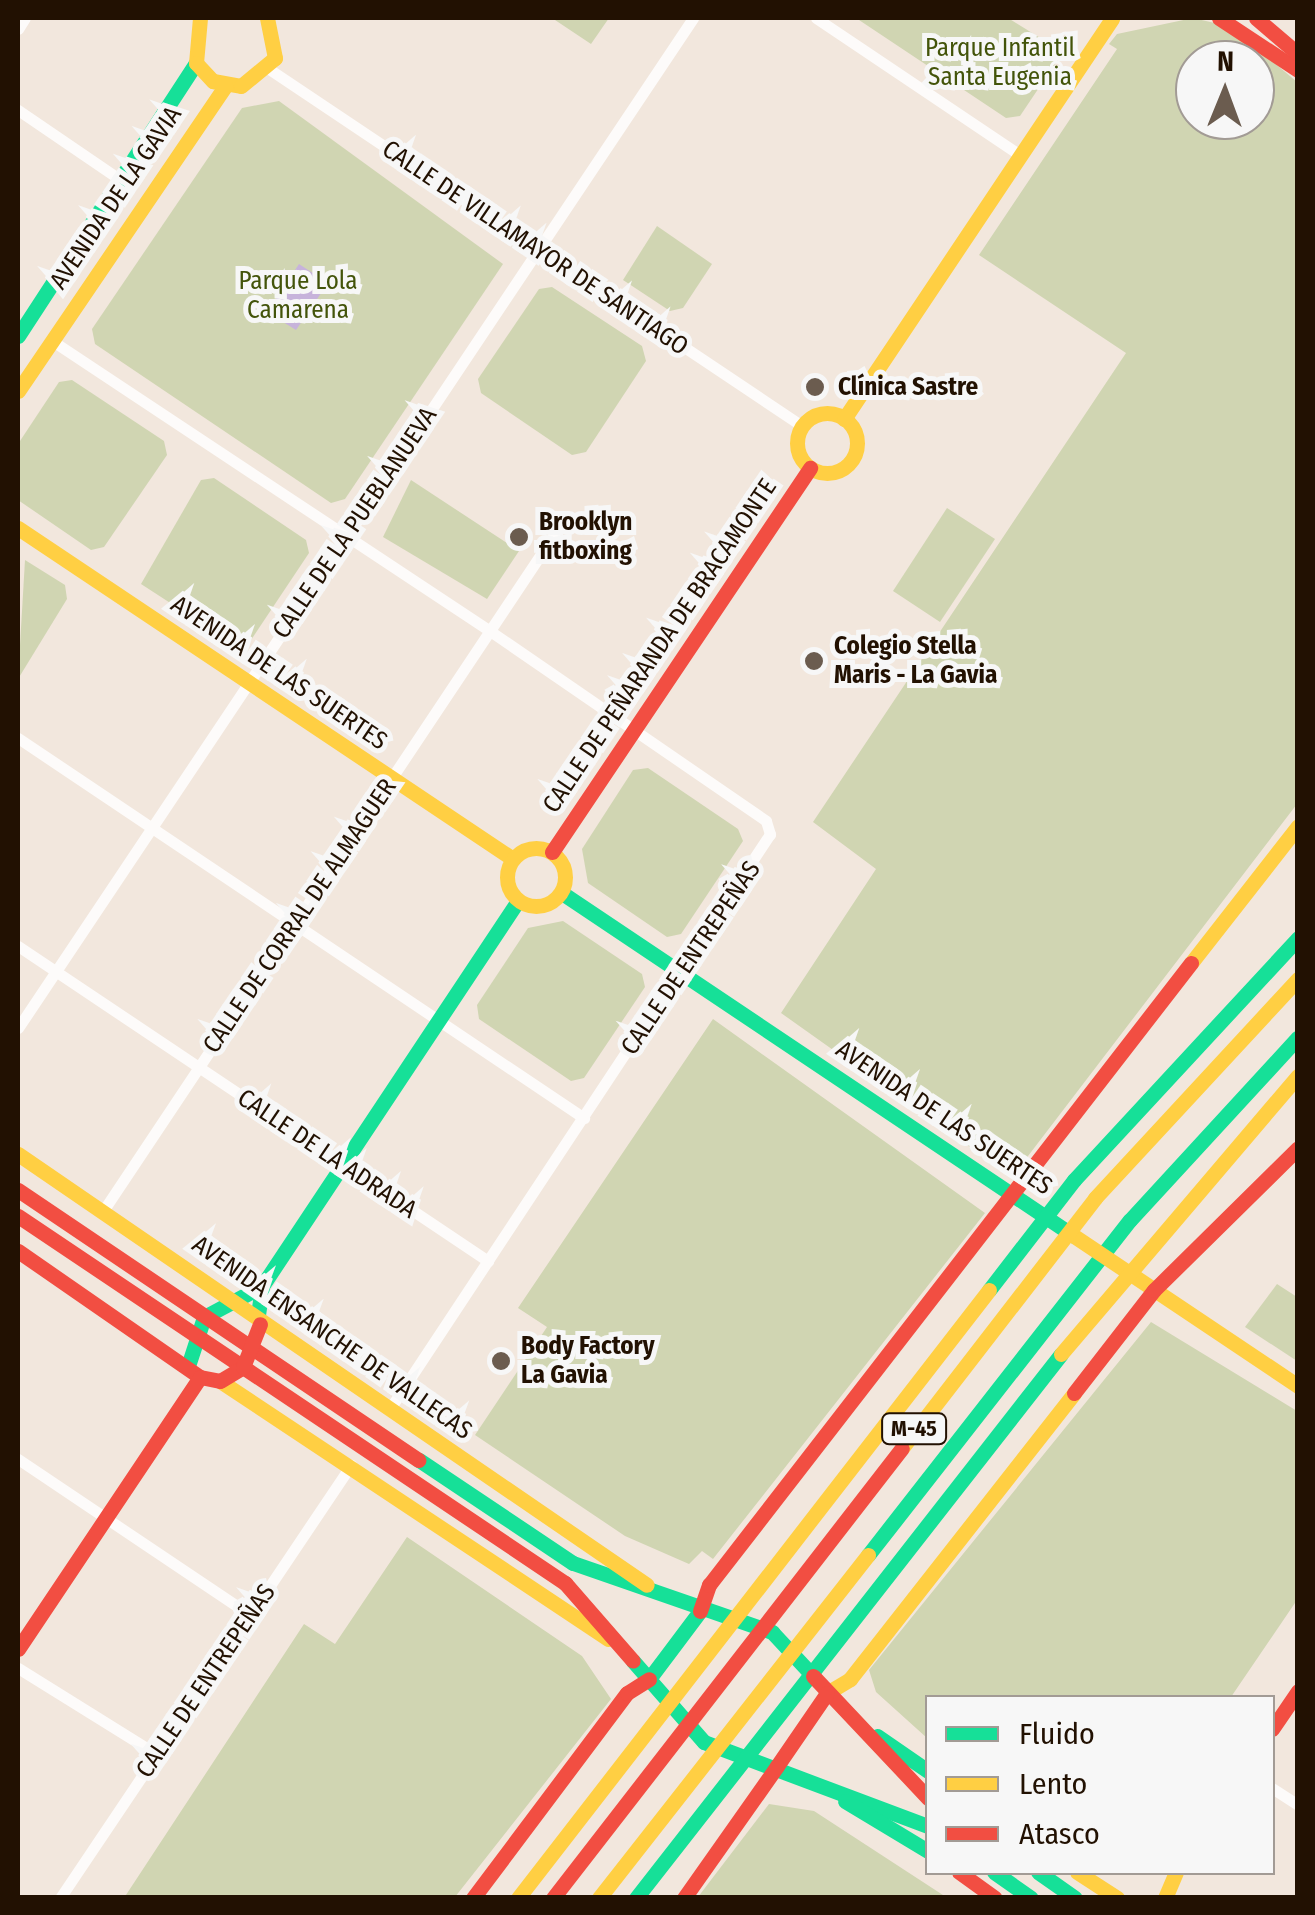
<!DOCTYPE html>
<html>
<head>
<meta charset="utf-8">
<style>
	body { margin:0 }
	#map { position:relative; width:1315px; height:1915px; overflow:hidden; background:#f2e7dd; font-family:"Fira Sans Condensed",sans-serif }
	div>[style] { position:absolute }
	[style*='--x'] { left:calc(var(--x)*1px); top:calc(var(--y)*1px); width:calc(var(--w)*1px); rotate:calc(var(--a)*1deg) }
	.green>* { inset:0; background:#d0d5b2 }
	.water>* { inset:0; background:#c7b3db }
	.street>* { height:11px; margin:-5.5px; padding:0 5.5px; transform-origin:5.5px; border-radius:5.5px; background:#fdfbfa }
	.fast>* { height:15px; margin:-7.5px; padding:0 7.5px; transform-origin:7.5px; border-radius:7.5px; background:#16e098 }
	.slow>* { height:15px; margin:-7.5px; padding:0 7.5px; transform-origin:7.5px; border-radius:7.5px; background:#ffcf43 }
	.slow>.ring { margin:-7.5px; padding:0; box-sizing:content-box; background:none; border:15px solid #ffcf43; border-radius:50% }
	.jam>* { height:15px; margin:-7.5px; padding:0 7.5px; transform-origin:7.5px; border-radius:7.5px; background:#f24e42 }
	.dots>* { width:28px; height:28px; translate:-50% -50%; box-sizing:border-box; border:5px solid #f7f7f7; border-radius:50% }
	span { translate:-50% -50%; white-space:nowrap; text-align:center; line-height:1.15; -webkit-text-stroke:10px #f7f7f7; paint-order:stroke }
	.shield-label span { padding:2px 8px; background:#f7f7f7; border:2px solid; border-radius:8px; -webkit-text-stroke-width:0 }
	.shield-label { font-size:22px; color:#221102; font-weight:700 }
	.park-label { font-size:25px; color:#43540a }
	.street-label { font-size:25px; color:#221102 }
	.poi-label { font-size:25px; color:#221102; font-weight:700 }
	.left { translate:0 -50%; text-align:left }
	.frame { position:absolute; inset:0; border:20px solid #221102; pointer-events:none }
	.legend { position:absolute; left:925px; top:1695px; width:350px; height:180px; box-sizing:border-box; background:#f7f7f7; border:2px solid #a29b95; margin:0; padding:12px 18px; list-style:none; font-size:30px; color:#221102 }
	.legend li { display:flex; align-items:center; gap:20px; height:50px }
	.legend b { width:50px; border:2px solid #a29b95 }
	.north { position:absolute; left:1175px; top:40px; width:100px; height:100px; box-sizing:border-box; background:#f7f7f7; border:2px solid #a29b95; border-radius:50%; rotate:1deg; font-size:28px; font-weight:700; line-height:40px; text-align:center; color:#221102 }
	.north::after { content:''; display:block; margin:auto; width:35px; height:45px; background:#6b5c4f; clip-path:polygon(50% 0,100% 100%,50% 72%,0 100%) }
</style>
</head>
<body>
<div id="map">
	<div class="green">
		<i style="clip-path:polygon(552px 18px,609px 18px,591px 44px)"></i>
		<i style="clip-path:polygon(856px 18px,1008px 18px,1063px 52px,1020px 116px,1006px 118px)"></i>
		<i style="clip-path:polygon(evenodd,1193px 18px,1232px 27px,1297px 82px,1297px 804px,1012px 1177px,781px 1013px,876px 869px,813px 822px,1126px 353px,979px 255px,1117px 49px,1109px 44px,1117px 34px,1193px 18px,1195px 60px,1255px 60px,1255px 120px,1195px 120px,1195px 60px)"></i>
		<i style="clip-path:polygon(279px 101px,503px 264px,345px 499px,331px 503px,95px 344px,92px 329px,242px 108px)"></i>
		<i style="clip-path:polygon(657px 226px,712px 264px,683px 308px,670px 311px,623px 280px)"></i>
		<i style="clip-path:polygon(552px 287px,642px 346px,646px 361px,586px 452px,572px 455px,481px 393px,478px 379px,539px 289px)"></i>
		<i style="clip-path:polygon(72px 380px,164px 441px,167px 455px,104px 547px,91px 550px,18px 500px,18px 444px,59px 382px)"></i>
		<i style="clip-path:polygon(214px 478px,306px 540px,309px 553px,249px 643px,235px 645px,141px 584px,201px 480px)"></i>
		<i style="clip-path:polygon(411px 480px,519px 551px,487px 599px,383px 537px)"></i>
		<i style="clip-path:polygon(947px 508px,995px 539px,940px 622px,893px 591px)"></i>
		<i style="clip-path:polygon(25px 560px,65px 585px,67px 599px,18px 679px)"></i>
		<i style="clip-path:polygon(648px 768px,738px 829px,743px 841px,681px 934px,667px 937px,588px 883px,582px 849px,633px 770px)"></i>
		<i style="clip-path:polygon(563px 921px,642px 974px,645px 987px,584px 1078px,571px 1081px,479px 1019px,477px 1005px,528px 928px)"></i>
		<i style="clip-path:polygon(713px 1019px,985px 1213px,713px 1559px,702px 1551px,689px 1564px,625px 1536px,475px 1435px,547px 1327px,518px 1308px)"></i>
		<i style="clip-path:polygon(1277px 1284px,1297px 1297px,1297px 1361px,1245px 1327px)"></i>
		<i style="clip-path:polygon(1151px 1322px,1297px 1411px,1297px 1600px,1231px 1697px,928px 1698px,927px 1738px,876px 1692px,869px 1670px)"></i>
		<i style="clip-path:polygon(407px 1537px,582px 1656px,611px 1699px,455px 1897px,124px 1898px,304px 1624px,335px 1644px)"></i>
		<i style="clip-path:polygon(769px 1804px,814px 1811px,946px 1897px,698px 1897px)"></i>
	</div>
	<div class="water">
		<i style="clip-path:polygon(299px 264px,328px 283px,296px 330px,267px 312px)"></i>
	</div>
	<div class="street">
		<i style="--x:816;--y:18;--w:246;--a:33.9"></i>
		<i style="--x:18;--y:29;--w:13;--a:-58"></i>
		<i style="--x:269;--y:69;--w:642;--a:33.81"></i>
		<i style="--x:18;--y:110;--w:126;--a:34.3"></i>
		<i style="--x:51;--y:340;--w:527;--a:33.54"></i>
		<i style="--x:490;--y:631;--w:335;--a:34.5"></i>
		<i style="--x:766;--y:821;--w:14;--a:73"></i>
		<i style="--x:770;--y:834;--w:691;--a:123.48"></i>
		<i style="--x:18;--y:738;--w:682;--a:33.88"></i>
		<i style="--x:18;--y:946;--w:566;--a:33.83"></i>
		<i style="--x:18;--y:1028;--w:1215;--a:-56.24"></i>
		<i style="--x:103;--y:1211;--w:829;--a:-56.31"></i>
		<i style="--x:18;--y:1459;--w:280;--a:33.9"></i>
		<i style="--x:18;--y:1668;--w:163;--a:31.9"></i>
		<i style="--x:1272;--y:1788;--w:31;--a:33"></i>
		<i style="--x:60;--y:1898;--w:522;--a:-56.1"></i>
	</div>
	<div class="fast">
		<i style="--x:18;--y:336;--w:326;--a:-56.9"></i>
		<i style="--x:562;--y:893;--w:616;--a:33.82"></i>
		<i style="--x:989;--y:1290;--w:139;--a:-52.3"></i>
		<i style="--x:1074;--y:1180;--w:330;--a:-47.2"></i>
		<i style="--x:258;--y:1315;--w:29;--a:-82"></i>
		<i style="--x:262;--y:1286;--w:462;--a:-56.4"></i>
		<i style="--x:189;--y:1363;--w:48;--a:-71.9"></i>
		<i style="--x:204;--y:1317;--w:66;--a:-28.1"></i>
		<i style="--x:419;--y:1460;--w:185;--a:33.8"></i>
		<i style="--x:573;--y:1563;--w:211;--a:19.1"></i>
		<i style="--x:772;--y:1632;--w:60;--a:47"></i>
		<i style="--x:868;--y:1555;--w:425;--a:-52"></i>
		<i style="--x:1130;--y:1220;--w:248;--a:-47.4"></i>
		<i style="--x:633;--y:1661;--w:108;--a:48.8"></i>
		<i style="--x:704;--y:1742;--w:239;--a:20.6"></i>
		<i style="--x:649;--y:1679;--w:85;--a:-53.1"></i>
		<i style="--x:877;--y:1736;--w:62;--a:34.5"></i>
		<i style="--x:845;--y:1801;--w:97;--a:31.1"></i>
		<i style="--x:994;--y:1872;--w:45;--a:35.1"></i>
		<i style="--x:1038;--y:1872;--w:45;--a:35.1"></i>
		<i style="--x:636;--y:1898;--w:690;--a:-52"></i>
	</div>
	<div class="slow">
		<i style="--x:200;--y:18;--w:45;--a:95.1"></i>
		<i style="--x:196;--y:63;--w:25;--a:47"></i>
		<i style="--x:213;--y:81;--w:28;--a:10"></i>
		<i style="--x:241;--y:86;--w:44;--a:-39.5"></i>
		<i style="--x:275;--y:58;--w:41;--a:-101.3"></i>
		<i style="--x:18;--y:391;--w:369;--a:-55.8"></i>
		<i class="ring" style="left:797px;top:413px;width:45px;height:45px"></i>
		<i style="--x:844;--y:419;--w:482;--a:-56.2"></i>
		<i style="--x:18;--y:528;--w:595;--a:33.77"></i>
		<i class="ring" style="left:507px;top:848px;width:43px;height:43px"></i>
		<i style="--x:1191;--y:963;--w:174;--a:-52"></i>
		<i style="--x:18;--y:1154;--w:762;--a:34.42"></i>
		<i style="--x:1074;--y:1236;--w:270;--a:33.8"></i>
		<i style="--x:1061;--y:1354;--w:365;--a:-49.6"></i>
		<i style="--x:220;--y:1381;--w:466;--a:33.6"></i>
		<i style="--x:902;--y:1448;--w:316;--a:-52.3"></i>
		<i style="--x:1095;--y:1198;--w:299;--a:-47.2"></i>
		<i style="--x:827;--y:1693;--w:27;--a:-31"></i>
		<i style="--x:850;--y:1679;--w:363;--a:-51.9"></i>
		<i style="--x:1077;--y:1872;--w:48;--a:33"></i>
		<i style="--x:518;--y:1898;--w:769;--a:-52.24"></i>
		<i style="--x:599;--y:1898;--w:436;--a:-51.9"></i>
		<i style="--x:1165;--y:1898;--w:28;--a:-67"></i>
	</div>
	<div class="jam">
		<i style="--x:1219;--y:18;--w:95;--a:33.4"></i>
		<i style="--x:1256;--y:18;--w:55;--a:40.6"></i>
		<i style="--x:552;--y:852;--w:463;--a:-56.1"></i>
		<i style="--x:18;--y:1190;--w:483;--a:34"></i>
		<i style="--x:18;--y:1216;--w:659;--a:33.86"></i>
		<i style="--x:565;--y:1583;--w:103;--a:48.9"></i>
		<i style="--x:18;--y:1251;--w:221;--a:34.7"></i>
		<i style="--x:200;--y:1377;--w:20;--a:11"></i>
		<i style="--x:220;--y:1381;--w:27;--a:-31"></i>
		<i style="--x:243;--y:1367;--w:46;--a:-68.4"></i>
		<i style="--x:1074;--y:1393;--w:130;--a:-52.2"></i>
		<i style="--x:1154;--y:1290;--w:202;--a:-44.6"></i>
		<i style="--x:700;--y:1611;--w:28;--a:-71"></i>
		<i style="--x:709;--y:1585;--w:787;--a:-52.23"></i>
		<i style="--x:18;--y:1649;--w:327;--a:-56.2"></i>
		<i style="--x:813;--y:1676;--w:168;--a:46.7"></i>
		<i style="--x:1272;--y:1729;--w:46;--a:-55.6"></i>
		<i style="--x:777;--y:1766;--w:88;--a:-55.6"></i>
		<i style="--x:959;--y:1872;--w:44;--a:35.8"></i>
		<i style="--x:473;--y:1898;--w:256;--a:-53.1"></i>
		<i style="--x:627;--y:1693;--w:26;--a:-32"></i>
		<i style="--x:553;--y:1898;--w:569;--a:-52.2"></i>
		<i style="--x:684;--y:1898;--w:161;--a:-54.8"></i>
	</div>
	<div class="dots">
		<i style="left:815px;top:387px;background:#6b5c4f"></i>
		<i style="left:519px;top:537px;background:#6b5c4f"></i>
		<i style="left:814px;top:661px;background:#6b5c4f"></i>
		<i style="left:501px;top:1361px;background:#6b5c4f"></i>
	</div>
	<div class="shield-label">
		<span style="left:914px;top:1429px">M-45</span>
	</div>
	<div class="park-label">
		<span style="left:1000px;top:63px">Parque Infantil<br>Santa Eugenia</span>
		<span style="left:298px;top:296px">Parque Lola<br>Camarena</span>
	</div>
	<div class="street-label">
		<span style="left:116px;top:198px;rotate:-56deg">AVENIDA DE LA GAVIA</span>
		<span style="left:535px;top:248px;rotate:34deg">CALLE DE VILLAMAYOR DE SANTIAGO</span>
		<span style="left:355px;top:523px;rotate:-56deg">CALLE DE LA PUEBLANUEVA</span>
		<span style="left:660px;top:646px;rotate:-56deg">CALLE DE PEÑARANDA DE BRACAMONTE</span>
		<span style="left:279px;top:673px;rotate:34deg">AVENIDA DE LAS SUERTES</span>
		<span style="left:300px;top:916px;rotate:-56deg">CALLE DE CORRAL DE ALMAGUER</span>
		<span style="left:691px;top:958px;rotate:-56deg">CALLE DE ENTREPEÑAS</span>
		<span style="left:944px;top:1118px;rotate:34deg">AVENIDA DE LAS SUERTES</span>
		<span style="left:327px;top:1154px;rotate:34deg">CALLE DE LA ADRADA</span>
		<span style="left:332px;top:1338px;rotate:35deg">AVENIDA ENSANCHE DE VALLECAS</span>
		<span style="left:206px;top:1681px;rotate:-56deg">CALLE DE ENTREPEÑAS</span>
	</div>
	<div class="poi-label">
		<span class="left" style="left:838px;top:387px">Clínica Sastre</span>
		<span class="left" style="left:539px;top:537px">Brooklyn<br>fitboxing</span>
		<span class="left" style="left:834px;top:661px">Colegio Stella<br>Maris - La Gavia</span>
		<span class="left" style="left:521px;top:1361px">Body Factory<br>La Gavia</span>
	</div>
	<div class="frame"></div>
	<ul class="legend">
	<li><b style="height:12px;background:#16e098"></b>Fluido</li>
	<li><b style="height:12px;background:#ffcf43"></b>Lento</li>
	<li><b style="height:12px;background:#f24e42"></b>Atasco</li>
	</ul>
	<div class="north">N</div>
</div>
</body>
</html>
